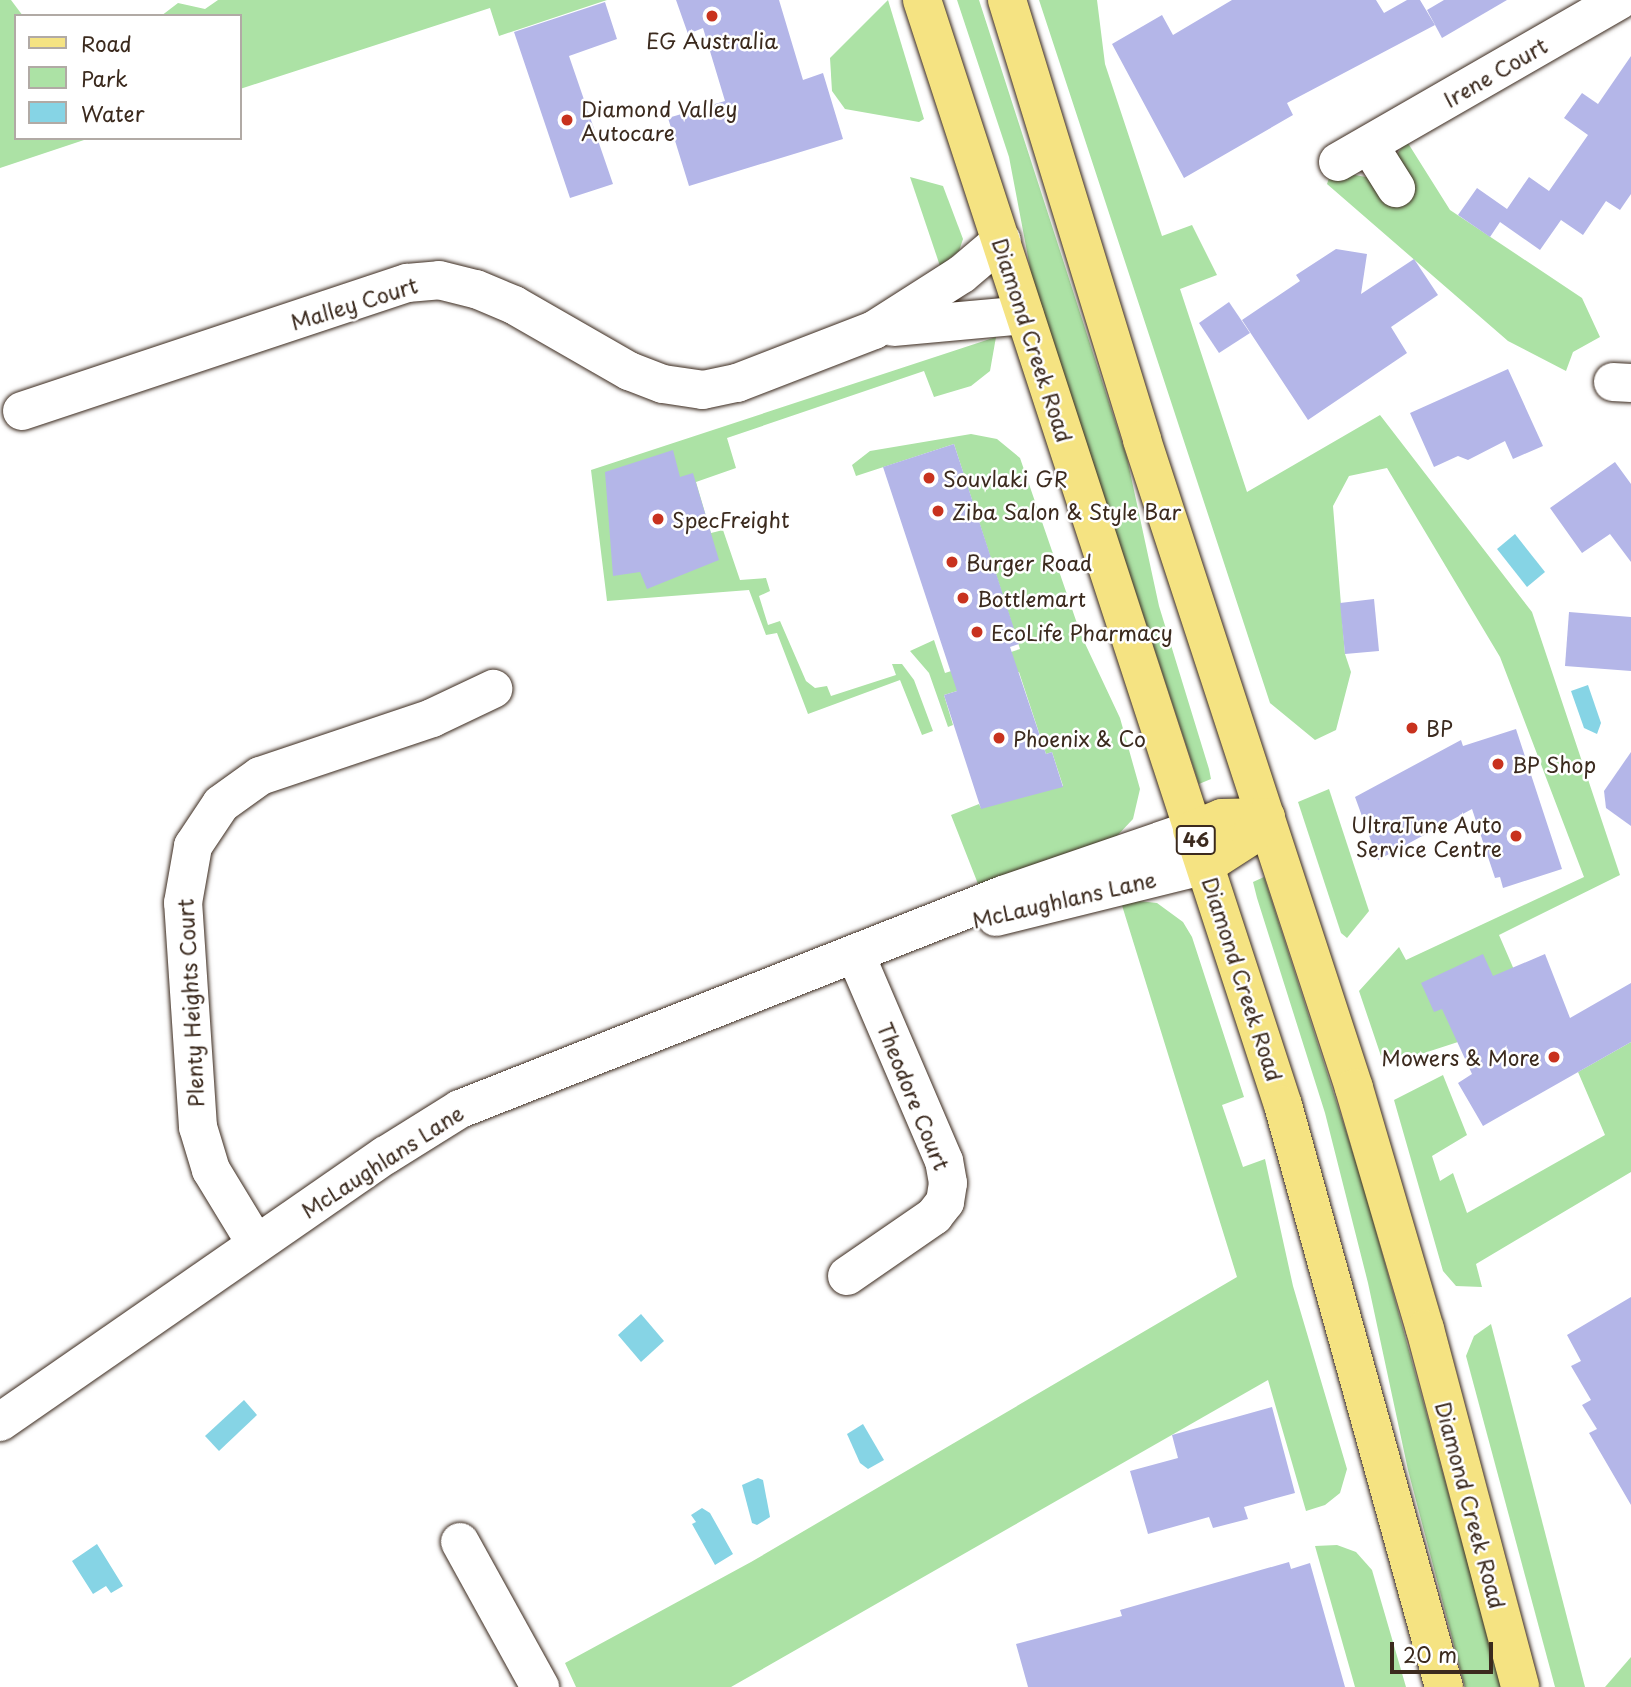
<!DOCTYPE html>
<html>
<head>
<meta charset="utf-8">
<style>
	body { margin:0 }
	#map { position:relative; width:1631px; height:1687px; overflow:hidden; background:#fff; font-family:"Playpen Sans",sans-serif }
	div>[style] { position:absolute }
	[style*='--x'] { left:calc(var(--x)*1px); top:calc(var(--y)*1px); width:calc(var(--w)*1px); rotate:calc(var(--a)*1deg) }
	.green>* { inset:0; background:#ace2a5 }
	.water>* { inset:0; background:#86d4e5 }
	.building>* { inset:0; background:#b4b6e8 }
	.roads { filter:drop-shadow(0 0 2px #3b2a1e) drop-shadow(0 0 2px #3b2a1e) }
	.minor>* { height:38px; margin:-19px; padding:0 19px; transform-origin:19px; border-radius:19px; background:#fff }
	.major>* { height:38px; margin:-19px; padding:0 19px; transform-origin:19px; border-radius:19px; background:#f5e382 }
	.dots>* { width:19px; height:19px; translate:-50% -50%; box-sizing:border-box; border:4px solid #fff; border-radius:50% }
	span { translate:-50% -50%; white-space:nowrap; text-align:center; line-height:1.15; -webkit-text-stroke:5px #fff; paint-order:stroke }
	.shield-label span { padding:2px 5px; background:#fff; border:2px solid; border-radius:5px; -webkit-text-stroke-width:0 }
	.shield-label { font-size:19px; color:#3b2a1e; font-weight:700 }
	.poi-label { font-size:21px; color:#3b2a1e }
	.left { translate:0 -50%; text-align:left }
	.right { translate:-100% -50%; text-align:right }
	.street-label { font-size:21px; color:#3b2a1e }
	.legend { position:absolute; left:14px; top:14px; width:228px; height:126px; box-sizing:border-box; background:#fff; border:2px solid #b1aaa5; margin:0; padding:9px 12px; list-style:none; font-size:21px; color:#3b2a1e }
	.legend li { display:flex; align-items:center; gap:14px; height:35px }
	.legend b { width:35px; border:2px solid #b1aaa5 }
	.scale { position:absolute; left:1390px; top:1642px; width:103px; height:32px; box-sizing:border-box; border:4px solid #3b2a1e; border-top:0; padding-left:9px; font-size:21px; line-height:24px; white-space:nowrap; color:#3b2a1e; -webkit-text-stroke:5px #fff; paint-order:stroke }
</style>
</head>
<body>
<div id="map">
	<div class="green">
		<i style="clip-path:polygon(0 0,11px 0,23px 16px,16px 16px,16px 138px,90px 138px,0 168px)"></i>
		<i style="clip-path:polygon(218px 0,607px 0,499px 36px,490px 8px,240px 89px,240px 16px,161px 16px,178px 3px,205px 9px)"></i>
		<i style="clip-path:polygon(888px 0,924px 119px,919px 122px,845px 109px,832px 91px,830px 58px)"></i>
		<i style="clip-path:polygon(957px 0,979px 0,1127px 458px,1159px 606px,1209px 769px,1211px 779px,1199px 784px,1032px 278px,1009px 157px)"></i>
		<i style="clip-path:polygon(1039px 0,1097px 0,1105px 64px,1162px 236px,1192px 225px,1217px 275px,1180px 289px,1247px 492px,1380px 415px,1532px 612px,1620px 875px,1499px 935px,1528px 1002px,1458px 1042px,1418px 1055px,1381px 1056px,1359px 991px,1399px 947px,1406px 960px,1584px 877px,1500px 657px,1387px 468px,1349px 476px,1333px 506px,1345px 654px,1351px 672px,1336px 730px,1315px 740px,1270px 703px)"></i>
		<i style="clip-path:polygon(1406px 140px,1450px 210px,1582px 298px,1600px 337px,1573px 352px,1566px 371px,1508px 341px,1327px 184px,1329px 178px,1350px 174px,1371px 178px,1395px 158px)"></i>
		<i style="clip-path:polygon(910px 177px,943px 186px,963px 239px,959px 251px,940px 266px)"></i>
		<i style="clip-path:polygon(996px 337px,990px 371px,971px 386px,934px 397px,924px 371px,727px 438px,736px 468px,696px 482px,711px 533px,723px 530px,740px 580px,766px 578px,770px 591px,759px 596px,768px 625px,780px 621px,806px 681px,815px 688px,827px 686px,831px 696px,896px 675px,892px 664px,902px 664px,914px 680px,933px 731px,922px 735px,900px 680px,808px 714px,777px 633px,766px 635px,749px 590px,607px 601px,591px 470px)"></i>
		<i style="clip-path:polygon(971px 434px,997px 439px,1020px 458px,1081px 635px,1120px 718px,1140px 789px,1133px 819px,1115px 838px,980px 889px,951px 815px,979px 804px,981px 808px,1063px 786px,1052px 752px,1046px 754px,1019px 672px,944px 695px,953px 725px,948px 727px,929px 673px,910px 651px,934px 640px,945px 673px,1020px 649px,954px 444px,856px 476px,852px 465px,870px 451px)"></i>
		<i style="clip-path:polygon(1329px 789px,1369px 911px,1347px 938px,1341px 933px,1298px 802px)"></i>
		<i style="clip-path:polygon(1264px 877px,1363px 1184px,1502px 1687px,1465px 1687px,1408px 1470px,1368px 1283px,1325px 1113px,1257px 898px,1253px 882px)"></i>
		<i style="clip-path:polygon(1120px 899px,1157px 903px,1183px 922px,1192px 937px,1244px 1097px,1222px 1105px,1243px 1167px,1265px 1159px,1293px 1286px,1347px 1469px,1340px 1493px,1325px 1505px,1306px 1511px,1268px 1380px,731px 1687px,576px 1687px,565px 1663px,751px 1562px,1237px 1277px)"></i>
		<i style="clip-path:polygon(1631px 1042px,1631px 1172px,1476px 1264px,1482px 1287px,1456px 1286px,1443px 1271px,1394px 1100px,1443px 1075px,1467px 1135px,1432px 1156px,1440px 1181px,1453px 1173px,1467px 1213px,1605px 1135px,1578px 1072px)"></i>
		<i style="clip-path:polygon(1491px 1324px,1585px 1687px,1555px 1687px,1466px 1356px,1474px 1336px)"></i>
		<i style="clip-path:polygon(1337px 1545px,1356px 1552px,1372px 1570px,1406px 1687px,1355px 1687px,1315px 1546px)"></i>
		<i style="clip-path:polygon(1631px 1657px,1631px 1687px,1605px 1687px)"></i>
	</div>
	<div class="water">
		<i style="clip-path:polygon(1515px 534px,1545px 572px,1527px 587px,1497px 549px)"></i>
		<i style="clip-path:polygon(1588px 685px,1601px 723px,1597px 734px,1584px 728px,1571px 691px)"></i>
		<i style="clip-path:polygon(641px 1314px,664px 1341px,641px 1362px,618px 1335px)"></i>
		<i style="clip-path:polygon(244px 1400px,257px 1415px,219px 1451px,205px 1436px)"></i>
		<i style="clip-path:polygon(863px 1424px,884px 1460px,868px 1469px,860px 1463px,847px 1434px)"></i>
		<i style="clip-path:polygon(758px 1478px,763px 1480px,770px 1517px,757px 1525px,752px 1523px,742px 1485px)"></i>
		<i style="clip-path:polygon(702px 1508px,710px 1513px,733px 1554px,715px 1565px,692px 1524px,696px 1522px,691px 1515px)"></i>
		<i style="clip-path:polygon(97px 1544px,123px 1586px,111px 1593px,106px 1586px,93px 1594px,72px 1561px)"></i>
	</div>
	<div class="building">
		<i style="clip-path:polygon(676px 0,779px 0,803px 80px,823px 73px,843px 139px,689px 186px,668px 118px,725px 101px,703px 28px,688px 34px)"></i>
		<i style="clip-path:polygon(1232px 0,1376px 0,1384px 13px,1407px 0,1420px 0,1435px 25px,1287px 103px,1293px 115px,1184px 178px,1112px 44px,1162px 15px,1173px 35px)"></i>
		<i style="clip-path:polygon(1444px 0,1507px 0,1442px 38px,1427px 10px)"></i>
		<i style="clip-path:polygon(605px 2px,617px 39px,569px 56px,613px 184px,570px 198px,514px 32px)"></i>
		<i style="clip-path:polygon(1631px 56px,1631px 194px,1620px 210px,1606px 201px,1583px 235px,1561px 220px,1540px 250px,1500px 222px,1490px 237px,1458px 215px,1477px 188px,1507px 209px,1529px 177px,1549px 191px,1588px 135px,1564px 118px,1582px 93px,1598px 104px)"></i>
		<i style="clip-path:polygon(1336px 249px,1367px 254px,1361px 294px,1414px 259px,1438px 295px,1391px 327px,1407px 353px,1308px 420px,1242px 320px,1300px 281px,1296px 275px)"></i>
		<i style="clip-path:polygon(1229px 302px,1250px 333px,1219px 353px,1199px 323px)"></i>
		<i style="clip-path:polygon(1508px 369px,1543px 446px,1513px 459px,1505px 441px,1468px 460px,1458px 456px,1434px 467px,1410px 413px)"></i>
		<i style="clip-path:polygon(954px 444px,1019px 644px,1010px 647px,1046px 754px,1052px 752px,1063px 787px,981px 809px,944px 695px,957px 691px,883px 467px)"></i>
		<i style="clip-path:polygon(673px 450px,680px 477px,693px 473px,719px 560px,647px 589px,640px 572px,613px 576px,605px 472px)"></i>
		<i style="clip-path:polygon(1615px 462px,1631px 484px,1631px 562px,1610px 534px,1582px 553px,1550px 508px)"></i>
		<i style="clip-path:polygon(1374px 599px,1379px 651px,1345px 654px,1340px 603px)"></i>
		<i style="clip-path:polygon(1569px 612px,1631px 617px,1631px 671px,1565px 666px)"></i>
		<i style="clip-path:polygon(1516px 729px,1562px 869px,1503px 888px,1500px 877px,1495px 878px,1472px 809px,1378px 860px,1355px 797px,1461px 740px,1463px 746px)"></i>
		<i style="clip-path:polygon(1631px 752px,1631px 826px,1606px 808px,1604px 791px)"></i>
		<i style="clip-path:polygon(1483px 954px,1493px 976px,1545px 954px,1570px 1018px,1631px 983px,1631px 1042px,1483px 1126px,1458px 1083px,1472px 1074px,1442px 1009px,1434px 1012px,1421px 983px)"></i>
		<i style="clip-path:polygon(1631px 1297px,1631px 1505px,1589px 1433px,1597px 1429px,1582px 1405px,1591px 1400px,1571px 1366px,1581px 1361px,1567px 1335px)"></i>
		<i style="clip-path:polygon(1272px 1407px,1295px 1493px,1244px 1507px,1248px 1519px,1213px 1528px,1209px 1517px,1148px 1534px,1130px 1471px,1178px 1458px,1172px 1435px)"></i>
		<i style="clip-path:polygon(1289px 1562px,1291px 1569px,1310px 1563px,1345px 1687px,1028px 1687px,1016px 1644px,1122px 1616px,1120px 1610px)"></i>
	</div>
	<div class="roads">
		<div class="minor">
			<i style="--x:1369;--y:145;--w:51;--a:57.9"></i>
			<i style="--x:1338;--y:162;--w:325;--a:-29.9"></i>
			<i style="--x:893;--y:327;--w:132;--a:-5.2"></i>
			<i style="--x:1613;--y:382;--w:18;--a:3"></i>
			<i style="--x:22;--y:411;--w:406;--a:-18.4"></i>
			<i style="--x:407;--y:283;--w:32;--a:-5"></i>
			<i style="--x:439;--y:280;--w:38;--a:14"></i>
			<i style="--x:476;--y:289;--w:41;--a:22.8"></i>
			<i style="--x:514;--y:305;--w:133;--a:29.9"></i>
			<i style="--x:629;--y:371;--w:36;--a:21"></i>
			<i style="--x:663;--y:384;--w:40;--a:8.5"></i>
			<i style="--x:703;--y:390;--w:35;--a:-12"></i>
			<i style="--x:737;--y:383;--w:147;--a:-21.1"></i>
			<i style="--x:874;--y:330;--w:104;--a:-32.5"></i>
			<i style="--x:962;--y:274;--w:52;--a:-40.4"></i>
			<i style="--x:996;--y:917;--w:216;--a:-13.9"></i>
			<i style="--x:256;--y:1244;--w:87;--a:-121.3"></i>
			<i style="--x:211;--y:1170;--w:45;--a:-106.8"></i>
			<i style="--x:198;--y:1127;--w:225;--a:-93.8"></i>
			<i style="--x:183;--y:903;--w:58;--a:-80"></i>
			<i style="--x:193;--y:846;--w:50;--a:-56.3"></i>
			<i style="--x:221;--y:804;--w:48;--a:-35.7"></i>
			<i style="--x:260;--y:776;--w:182;--a:-18.6"></i>
			<i style="--x:432;--y:718;--w:68;--a:-25.4"></i>
			<i style="--x:847;--y:1276;--w:106;--a:-34.6"></i>
			<i style="--x:934;--y:1216;--w:18;--a:-52"></i>
			<i style="--x:945;--y:1202;--w:19;--a:-81"></i>
			<i style="--x:948;--y:1183;--w:22;--a:-100"></i>
			<i style="--x:944;--y:1161;--w:223;--a:-113.2"></i>
			<i style="--x:0;--y:1422;--w:469;--a:-34.7"></i>
			<i style="--x:386;--y:1155;--w:87;--a:-31.9"></i>
			<i style="--x:460;--y:1109;--w:584;--a:-21.51"></i>
			<i style="--x:1003;--y:895;--w:200;--a:-19"></i>
			<i style="--x:460;--y:1542;--w:166;--a:61.1"></i>
		</div>
		<div class="major">
			<i style="--x:922;--y:0;--w:1162;--a:71.91"></i>
			<i style="--x:1283;--y:1105;--w:604;--a:74.54"></i>
			<i style="--x:1007;--y:0;--w:460;--a:72.9"></i>
			<i style="--x:1142;--y:440;--w:682;--a:71.88"></i>
			<i style="--x:1354;--y:1088;--w:251;--a:73.6"></i>
			<i style="--x:1425;--y:1329;--w:370;--a:75.1"></i>
			<i style="--x:1192;--y:830;--w:32;--a:-22"></i>
			<i style="--x:1222;--y:818;--w:44;--a:-1.3"></i>
			<i style="--x:1206;--y:865;--w:54;--a:-32.8"></i>
			<i style="--x:1251;--y:836;--w:24;--a:-52"></i>
		</div>
	</div>
	<div class="dots">
		<i style="left:712px;top:16px;background:#c8321e"></i>
		<i style="left:567px;top:120px;background:#c8321e"></i>
		<i style="left:929px;top:478px;background:#c8321e"></i>
		<i style="left:938px;top:511px;background:#c8321e"></i>
		<i style="left:658px;top:519px;background:#c8321e"></i>
		<i style="left:952px;top:562px;background:#c8321e"></i>
		<i style="left:963px;top:598px;background:#c8321e"></i>
		<i style="left:977px;top:632px;background:#c8321e"></i>
		<i style="left:1412px;top:728px;background:#c8321e"></i>
		<i style="left:999px;top:738px;background:#c8321e"></i>
		<i style="left:1498px;top:764px;background:#c8321e"></i>
		<i style="left:1516px;top:836px;background:#c8321e"></i>
		<i style="left:1554px;top:1057px;background:#c8321e"></i>
	</div>
	<div class="shield-label">
		<span style="left:1196px;top:840px">46</span>
	</div>
	<div class="poi-label">
		<span style="left:712px;top:40px">EG Australia</span>
		<span class="left" style="left:581px;top:120px">Diamond Valley<br>Autocare</span>
		<span class="left" style="left:943px;top:478px">Souvlaki GR</span>
		<span class="left" style="left:952px;top:511px">Ziba Salon &amp; Style Bar</span>
		<span class="left" style="left:672px;top:519px">SpecFreight</span>
		<span class="left" style="left:966px;top:562px">Burger Road</span>
		<span class="left" style="left:977px;top:598px">Bottlemart</span>
		<span class="left" style="left:991px;top:632px">EcoLife Pharmacy</span>
		<span class="left" style="left:1426px;top:728px">BP</span>
		<span class="left" style="left:1013px;top:738px">Phoenix &amp; Co</span>
		<span class="left" style="left:1512px;top:764px">BP Shop</span>
		<span class="right" style="left:1502px;top:836px">UltraTune Auto<br>Service Centre</span>
		<span class="right" style="left:1540px;top:1057px">Mowers &amp; More</span>
	</div>
	<div class="street-label">
		<span style="left:1495px;top:72px;rotate:-30deg">Irene Court</span>
		<span style="left:354px;top:303px;rotate:-17deg">Malley Court</span>
		<span style="left:1033px;top:340px;rotate:72deg">Diamond Creek Road</span>
		<span style="left:1064px;top:899px;rotate:-13deg">McLaughlans Lane</span>
		<span style="left:1243px;top:979px;rotate:72deg">Diamond Creek Road</span>
		<span style="left:190px;top:1003px;rotate:-93deg">Plenty Heights Court</span>
		<span style="left:914px;top:1096px;rotate:68deg">Theodore Court</span>
		<span style="left:382px;top:1161px;rotate:-33deg">McLaughlans Lane</span>
		<span style="left:1471px;top:1505px;rotate:75deg">Diamond Creek Road</span>
	</div>
	<ul class="legend">
	<li><b style="height:9px;background:#f5e382"></b>Road</li>
	<li><b style="height:19px;background:#ace2a5"></b>Park</li>
	<li><b style="height:19px;background:#86d4e5"></b>Water</li>
	</ul>
	<div class="scale">20 m</div>
</div>
</body>
</html>
